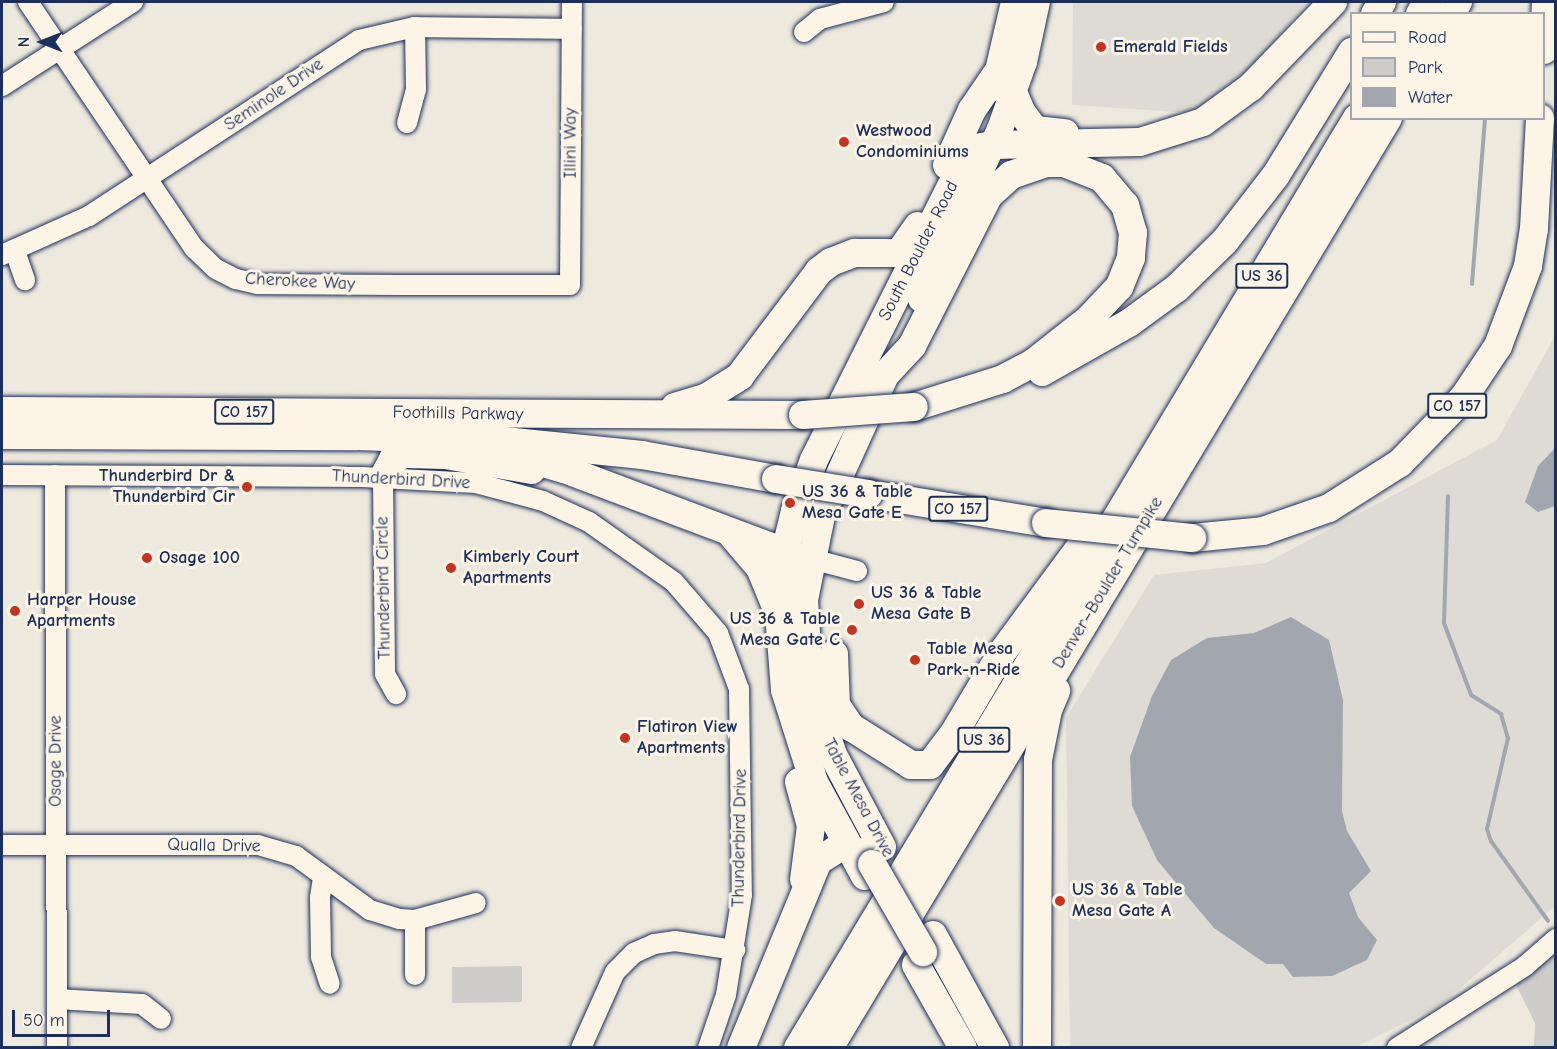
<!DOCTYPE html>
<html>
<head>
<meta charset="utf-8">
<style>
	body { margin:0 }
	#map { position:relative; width:1557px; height:1049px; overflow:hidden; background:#eee9dd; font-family:"Comic Neue",sans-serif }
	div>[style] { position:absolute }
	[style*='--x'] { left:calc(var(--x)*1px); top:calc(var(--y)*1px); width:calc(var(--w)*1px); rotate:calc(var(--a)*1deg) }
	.built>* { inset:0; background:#dedbd4 }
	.green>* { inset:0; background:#cfcdca }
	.water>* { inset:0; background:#a2a7af }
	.stream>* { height:4px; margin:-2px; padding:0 2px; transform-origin:2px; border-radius:2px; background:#a2a7af }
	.roads { filter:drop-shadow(0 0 2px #1b2f5e) drop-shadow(0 0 2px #1b2f5e) }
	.minor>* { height:20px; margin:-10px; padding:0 10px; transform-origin:10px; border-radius:10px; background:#fcf5e5 }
	.major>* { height:26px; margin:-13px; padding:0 13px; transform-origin:13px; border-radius:13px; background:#fcf5e5 }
	.highway>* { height:28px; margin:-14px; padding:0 14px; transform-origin:14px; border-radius:14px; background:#fcf5e5 }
	.bridges { filter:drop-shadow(0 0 2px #1b2f5e) drop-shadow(0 0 2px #1b2f5e) }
	.highway-bridge>* { height:28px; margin:-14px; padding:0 14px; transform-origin:14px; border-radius:14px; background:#fcf5e5 }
	.dots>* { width:16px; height:16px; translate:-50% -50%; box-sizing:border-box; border:3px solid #fcf5e5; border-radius:50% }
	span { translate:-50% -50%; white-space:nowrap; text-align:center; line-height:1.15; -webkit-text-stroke:6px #fcf5e5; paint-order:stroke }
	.shield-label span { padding:2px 4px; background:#fcf5e5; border:2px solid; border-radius:4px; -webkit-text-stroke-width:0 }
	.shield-label { font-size:16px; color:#1b2f5e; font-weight:700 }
	.poi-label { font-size:18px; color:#1b2f5e; font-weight:700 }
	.left { translate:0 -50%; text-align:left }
	.right { translate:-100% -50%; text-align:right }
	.street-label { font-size:18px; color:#1b2f5e }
	.frame { position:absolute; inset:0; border:3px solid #1b2f5e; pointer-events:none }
	.legend { position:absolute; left:1350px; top:12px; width:195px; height:108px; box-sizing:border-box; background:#fcf5e5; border:2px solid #a2a6af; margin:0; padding:8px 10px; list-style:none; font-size:18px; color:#1b2f5e }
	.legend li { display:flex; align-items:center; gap:12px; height:30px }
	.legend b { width:30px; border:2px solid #a2a6af }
	.north { position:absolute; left:12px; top:12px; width:60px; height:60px; -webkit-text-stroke:4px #fcf5e5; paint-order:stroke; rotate:270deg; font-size:16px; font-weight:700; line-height:24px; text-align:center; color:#1b2f5e }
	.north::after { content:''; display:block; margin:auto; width:21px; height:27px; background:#1b2f5e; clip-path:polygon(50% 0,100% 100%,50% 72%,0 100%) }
	.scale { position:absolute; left:12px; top:1010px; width:98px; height:27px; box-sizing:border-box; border:3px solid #1b2f5e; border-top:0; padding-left:8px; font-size:18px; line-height:21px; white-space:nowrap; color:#1b2f5e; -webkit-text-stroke:4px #fcf5e5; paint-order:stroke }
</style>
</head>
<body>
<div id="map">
	<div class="built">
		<i style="clip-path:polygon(1073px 2px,1307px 2px,1256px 63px,1192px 113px,1072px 105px)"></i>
		<i style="clip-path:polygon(1555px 336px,1555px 906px,1441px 1005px,1356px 1047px,1070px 1047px,1066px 718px,1154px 575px,1266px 563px,1497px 440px)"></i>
	</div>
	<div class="green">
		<i style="clip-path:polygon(1555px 949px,1555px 1047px,1534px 1047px,1535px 1023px,1516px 985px)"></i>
		<i style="clip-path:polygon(522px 966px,522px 1002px,452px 1003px,452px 967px)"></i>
	</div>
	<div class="water">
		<i style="clip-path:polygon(1555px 448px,1555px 506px,1538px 512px,1525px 502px,1538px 466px)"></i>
		<i style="clip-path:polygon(1291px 617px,1329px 640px,1343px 700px,1342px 811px,1347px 831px,1371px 871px,1349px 893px,1358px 917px,1377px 940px,1367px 960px,1332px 976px,1293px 977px,1283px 964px,1266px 964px,1214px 928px,1157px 860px,1132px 806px,1130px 757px,1152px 696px,1171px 660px,1207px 638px,1254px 633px)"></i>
	</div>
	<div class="stream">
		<i style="--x:1472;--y:284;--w:167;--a:-85.5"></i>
		<i style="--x:1448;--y:496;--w:127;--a:91.8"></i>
		<i style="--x:1444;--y:623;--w:77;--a:69.4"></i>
		<i style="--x:1471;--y:695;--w:36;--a:32"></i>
		<i style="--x:1501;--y:714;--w:25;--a:74"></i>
		<i style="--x:1508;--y:738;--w:93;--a:103"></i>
		<i style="--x:1487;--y:829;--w:13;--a:72"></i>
		<i style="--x:1491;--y:841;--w:98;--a:54.5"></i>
	</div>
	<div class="roads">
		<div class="minor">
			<i style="--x:28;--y:2;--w:297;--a:56"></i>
			<i style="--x:194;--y:248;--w:30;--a:44"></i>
			<i style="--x:216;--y:269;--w:22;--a:27"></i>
			<i style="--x:236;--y:279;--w:22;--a:13"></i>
			<i style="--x:257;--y:284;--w:139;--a:0.4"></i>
			<i style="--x:396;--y:285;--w:174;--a:0"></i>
			<i style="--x:570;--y:285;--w:283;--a:-89.6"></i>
			<i style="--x:804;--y:32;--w:21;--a:-39"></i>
			<i style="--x:820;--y:19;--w:66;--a:-14.9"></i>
			<i style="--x:2;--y:86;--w:156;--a:-32.7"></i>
			<i style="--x:407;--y:123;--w:35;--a:-75"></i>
			<i style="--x:416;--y:89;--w:62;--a:-90.9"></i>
			<i style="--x:15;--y:251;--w:31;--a:71"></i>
			<i style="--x:2;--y:255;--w:95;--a:-24.1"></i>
			<i style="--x:89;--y:216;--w:322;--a:-33.1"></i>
			<i style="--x:359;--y:40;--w:57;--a:-13.1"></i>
			<i style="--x:415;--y:27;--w:157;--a:0.7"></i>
			<i style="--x:2;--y:475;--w:360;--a:0.3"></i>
			<i style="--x:362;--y:477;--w:114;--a:3"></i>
			<i style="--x:476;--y:483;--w:69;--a:15"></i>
			<i style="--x:543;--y:501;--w:51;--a:24.5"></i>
			<i style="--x:589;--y:522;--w:104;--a:35.2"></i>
			<i style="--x:674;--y:582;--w:67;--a:49.2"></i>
			<i style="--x:718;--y:633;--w:60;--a:69.4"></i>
			<i style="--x:739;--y:689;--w:206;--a:89.2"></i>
			<i style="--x:742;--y:895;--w:101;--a:99.1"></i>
			<i style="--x:726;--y:995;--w:56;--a:108.8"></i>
			<i style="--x:55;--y:475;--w:573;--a:89.8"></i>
			<i style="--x:383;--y:478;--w:196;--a:89.4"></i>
			<i style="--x:385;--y:674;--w:23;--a:61"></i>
			<i style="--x:800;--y:556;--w:59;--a:14.7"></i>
			<i style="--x:2;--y:845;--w:256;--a:0"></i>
			<i style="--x:258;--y:845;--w:40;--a:16"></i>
			<i style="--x:296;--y:856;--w:92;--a:36.1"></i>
			<i style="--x:370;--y:910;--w:31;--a:17"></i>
			<i style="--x:400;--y:919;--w:15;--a:4"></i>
			<i style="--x:415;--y:920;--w:63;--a:-15.6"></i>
			<i style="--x:323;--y:878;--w:20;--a:99"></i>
			<i style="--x:320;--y:898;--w:59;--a:89"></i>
			<i style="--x:321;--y:957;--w:28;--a:72"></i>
			<i style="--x:415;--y:975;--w:55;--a:-90"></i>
			<i style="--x:57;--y:999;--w:85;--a:3.4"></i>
			<i style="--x:142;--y:1004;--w:24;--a:38"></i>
			<i style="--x:581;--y:1048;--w:83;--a:-65.9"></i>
			<i style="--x:615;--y:972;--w:27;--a:-45"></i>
			<i style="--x:634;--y:953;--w:22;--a:-24"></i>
			<i style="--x:654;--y:944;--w:21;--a:-8"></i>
			<i style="--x:675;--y:941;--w:61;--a:8.5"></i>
			<i style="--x:1397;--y:1048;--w:152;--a:-32.6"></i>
			<i style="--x:1525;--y:966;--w:41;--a:-41.1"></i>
		</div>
		<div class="major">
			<i style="--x:994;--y:88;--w:88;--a:-76.9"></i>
			<i style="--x:921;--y:299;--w:187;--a:-65.1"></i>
			<i style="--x:1000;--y:129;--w:71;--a:-70.3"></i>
			<i style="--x:1024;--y:62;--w:61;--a:-77.8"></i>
		</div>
		<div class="highway">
			<i style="--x:1375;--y:14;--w:14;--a:-60"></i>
			<i style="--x:1420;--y:14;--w:14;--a:-60"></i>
			<i style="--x:1451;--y:14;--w:14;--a:-60"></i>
			<i style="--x:1544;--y:50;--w:48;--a:-87.6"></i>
			<i style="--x:1013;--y:92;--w:23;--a:67"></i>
			<i style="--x:1022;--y:113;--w:21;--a:53"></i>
			<i style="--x:1035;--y:130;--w:30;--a:6"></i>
			<i style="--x:947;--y:165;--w:60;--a:-65.6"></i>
			<i style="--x:972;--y:110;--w:50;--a:-55.7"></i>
			<i style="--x:1042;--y:372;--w:100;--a:-29.4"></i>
			<i style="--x:1129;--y:323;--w:59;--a:-36.1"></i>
			<i style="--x:1177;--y:288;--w:67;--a:-44.4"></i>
			<i style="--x:1225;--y:241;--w:83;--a:-52.3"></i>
			<i style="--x:1276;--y:175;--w:145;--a:-58.3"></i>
			<i style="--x:675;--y:407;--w:34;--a:-17"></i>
			<i style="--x:707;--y:397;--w:39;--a:-32"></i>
			<i style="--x:740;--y:376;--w:131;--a:-53"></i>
			<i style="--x:819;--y:271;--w:15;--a:-37"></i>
			<i style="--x:831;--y:262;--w:26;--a:-21"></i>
			<i style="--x:855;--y:253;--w:44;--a:0"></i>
			<i style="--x:899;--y:253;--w:33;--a:-55"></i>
			<i style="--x:2;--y:411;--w:801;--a:0.29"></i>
			<i style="--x:2;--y:435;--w:354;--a:0.2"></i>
			<i style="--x:356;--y:436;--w:148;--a:1.9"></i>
			<i style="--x:504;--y:441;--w:139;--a:5.8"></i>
			<i style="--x:642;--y:455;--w:136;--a:10.2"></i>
			<i style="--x:513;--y:454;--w:53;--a:16.4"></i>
			<i style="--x:564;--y:469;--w:236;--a:20.6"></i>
			<i style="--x:383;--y:478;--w:21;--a:-62"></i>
			<i style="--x:393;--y:459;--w:13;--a:-23"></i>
			<i style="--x:405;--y:454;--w:40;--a:1.4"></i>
			<i style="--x:445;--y:455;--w:88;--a:9.8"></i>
			<i style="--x:869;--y:494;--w:179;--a:9.3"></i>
			<i style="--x:732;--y:535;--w:43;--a:49.7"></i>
			<i style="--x:760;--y:568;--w:44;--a:67.5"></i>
			<i style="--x:1192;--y:538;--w:71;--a:-5.6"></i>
			<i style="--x:1263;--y:531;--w:70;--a:-19.2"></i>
			<i style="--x:1329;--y:508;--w:84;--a:-32.4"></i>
			<i style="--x:1400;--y:463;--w:92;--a:-45.9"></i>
			<i style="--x:1464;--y:397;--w:61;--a:-56.3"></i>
			<i style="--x:1498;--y:346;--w:85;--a:-69.4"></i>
			<i style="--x:1528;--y:266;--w:37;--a:-81"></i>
			<i style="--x:1534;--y:229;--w:111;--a:-86.9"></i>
			<i style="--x:834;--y:654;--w:51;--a:87.8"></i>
			<i style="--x:836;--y:705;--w:27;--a:56"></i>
			<i style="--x:851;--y:727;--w:71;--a:32.3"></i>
			<i style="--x:911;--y:765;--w:19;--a:0"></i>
			<i style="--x:930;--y:765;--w:38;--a:-53"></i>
			<i style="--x:953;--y:735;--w:94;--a:-59.3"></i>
			<i style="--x:1001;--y:654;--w:143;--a:-53.5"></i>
			<i style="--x:799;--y:782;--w:46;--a:74.7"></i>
			<i style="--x:811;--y:826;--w:54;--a:97.4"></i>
			<i style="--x:882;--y:847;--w:104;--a:-118"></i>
			<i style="--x:833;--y:755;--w:79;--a:-107.7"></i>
			<i style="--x:809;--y:680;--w:80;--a:-93.6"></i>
			<i style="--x:804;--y:600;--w:86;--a:-78.6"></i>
			<i style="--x:821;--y:516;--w:155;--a:-65.6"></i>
			<i style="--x:885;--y:375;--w:40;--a:-47"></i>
			<i style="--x:912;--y:346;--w:169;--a:-63"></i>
			<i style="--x:989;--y:195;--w:30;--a:-42"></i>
			<i style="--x:1011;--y:175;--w:37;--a:-19"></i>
			<i style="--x:1046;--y:163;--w:18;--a:0"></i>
			<i style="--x:1064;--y:163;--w:41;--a:21.5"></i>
			<i style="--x:1102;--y:178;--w:35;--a:50"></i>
			<i style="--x:1125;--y:205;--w:29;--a:74"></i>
			<i style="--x:1133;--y:233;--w:25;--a:95"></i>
			<i style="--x:1131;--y:258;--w:31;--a:112"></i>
			<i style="--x:1119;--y:287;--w:44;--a:133.2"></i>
			<i style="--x:1089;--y:319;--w:71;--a:141.8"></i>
			<i style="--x:1033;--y:363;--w:34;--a:152"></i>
			<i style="--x:1003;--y:379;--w:93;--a:162.5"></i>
			<i style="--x:865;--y:876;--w:107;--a:-118.5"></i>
			<i style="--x:814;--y:782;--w:96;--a:-107.5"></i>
			<i style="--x:785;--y:690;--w:77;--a:-94.5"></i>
			<i style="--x:779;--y:613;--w:61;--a:-84.4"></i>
			<i style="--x:785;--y:552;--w:42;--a:-76.3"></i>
			<i style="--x:795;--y:511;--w:54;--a:-69.6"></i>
			<i style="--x:814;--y:460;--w:348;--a:-63.4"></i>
			<i style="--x:970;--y:149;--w:23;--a:-10"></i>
			<i style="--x:993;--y:145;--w:147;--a:-1.2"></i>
			<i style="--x:1140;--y:142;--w:66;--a:-17.6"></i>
			<i style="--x:1203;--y:122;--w:59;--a:-36.1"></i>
			<i style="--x:1251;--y:87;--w:118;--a:-46"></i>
			<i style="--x:933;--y:935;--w:129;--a:61.2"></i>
			<i style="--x:916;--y:965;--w:95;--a:60.5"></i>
			<i style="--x:741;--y:1048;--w:202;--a:-67.6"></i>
			<i style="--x:818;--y:861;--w:22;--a:-32"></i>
			<i style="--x:837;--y:849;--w:14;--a:0"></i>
			<i style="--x:851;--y:849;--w:14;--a:25"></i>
			<i style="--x:798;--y:1048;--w:1085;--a:-58.99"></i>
			<i style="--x:829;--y:1048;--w:1085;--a:-58.99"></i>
			<i style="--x:1037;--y:1048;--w:288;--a:-89.8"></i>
			<i style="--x:1038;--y:760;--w:51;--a:-78.7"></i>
			<i style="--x:1048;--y:710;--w:21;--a:-67"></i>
		</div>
	</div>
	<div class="bridges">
		<div class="highway-bridge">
			<i style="--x:803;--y:415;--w:111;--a:-4.1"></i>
			<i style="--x:776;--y:479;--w:94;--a:9.2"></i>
			<i style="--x:1046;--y:523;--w:147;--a:5.9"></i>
			<i style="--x:872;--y:864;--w:102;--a:59.9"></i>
		</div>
	</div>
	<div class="dots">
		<i style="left:1101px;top:47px;background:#c8321e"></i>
		<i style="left:844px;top:142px;background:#c8321e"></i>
		<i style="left:247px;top:487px;background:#c8321e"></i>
		<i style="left:790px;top:503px;background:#c8321e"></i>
		<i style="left:147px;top:558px;background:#c8321e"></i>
		<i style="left:451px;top:568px;background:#c8321e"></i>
		<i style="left:859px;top:604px;background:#c8321e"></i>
		<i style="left:15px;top:611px;background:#c8321e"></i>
		<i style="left:852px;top:630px;background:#c8321e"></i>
		<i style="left:915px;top:660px;background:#c8321e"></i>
		<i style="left:625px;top:738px;background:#c8321e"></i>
		<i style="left:1060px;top:901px;background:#c8321e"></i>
	</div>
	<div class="shield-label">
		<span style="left:1262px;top:276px">US 36</span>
		<span style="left:1457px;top:406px">CO 157</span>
		<span style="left:244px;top:412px">CO 157</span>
		<span style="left:958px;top:509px">CO 157</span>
		<span style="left:984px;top:740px">US 36</span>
	</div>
	<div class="poi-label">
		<span class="left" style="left:1113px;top:47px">Emerald Fields</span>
		<span class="left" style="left:856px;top:142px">Westwood<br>Condominiums</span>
		<span class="right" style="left:235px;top:487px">Thunderbird Dr &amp;<br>Thunderbird Cir</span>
		<span class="left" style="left:802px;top:503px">US 36 &amp; Table<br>Mesa Gate E</span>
		<span class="left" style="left:159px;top:558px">Osage 100</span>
		<span class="left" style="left:463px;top:568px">Kimberly Court<br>Apartments</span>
		<span class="left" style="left:871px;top:604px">US 36 &amp; Table<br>Mesa Gate B</span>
		<span class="left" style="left:27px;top:611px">Harper House<br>Apartments</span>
		<span class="right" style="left:840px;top:630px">US 36 &amp; Table<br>Mesa Gate C</span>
		<span class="left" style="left:927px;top:660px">Table Mesa<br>Park-n-Ride</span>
		<span class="left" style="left:637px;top:738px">Flatiron View<br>Apartments</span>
		<span class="left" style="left:1072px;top:901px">US 36 &amp; Table<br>Mesa Gate A</span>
	</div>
	<div class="street-label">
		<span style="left:274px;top:95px;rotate:-34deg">Seminole Drive</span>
		<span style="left:571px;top:143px;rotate:-90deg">Illini Way</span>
		<span style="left:919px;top:251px;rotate:-63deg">South Boulder Road</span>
		<span style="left:300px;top:282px;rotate:3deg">Cherokee Way</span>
		<span style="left:458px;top:414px;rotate:1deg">Foothills Parkway</span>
		<span style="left:401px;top:480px;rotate:3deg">Thunderbird Drive</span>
		<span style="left:1108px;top:583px;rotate:-59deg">Denver–Boulder Turnpike</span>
		<span style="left:384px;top:588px;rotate:-91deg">Thunderbird Circle</span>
		<span style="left:56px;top:761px;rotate:-90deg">Osage Drive</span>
		<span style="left:858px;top:798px;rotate:62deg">Table Mesa Drive</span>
		<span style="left:740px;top:838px;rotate:-89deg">Thunderbird Drive</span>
		<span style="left:214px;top:846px;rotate:1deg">Qualla Drive</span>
	</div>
	<div class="frame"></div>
	<ul class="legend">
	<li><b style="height:8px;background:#fcf5e5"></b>Road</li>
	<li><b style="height:16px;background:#cfcdca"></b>Park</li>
	<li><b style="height:16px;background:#a2a7af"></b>Water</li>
	</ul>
	<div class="north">N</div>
	<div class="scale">50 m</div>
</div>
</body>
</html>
